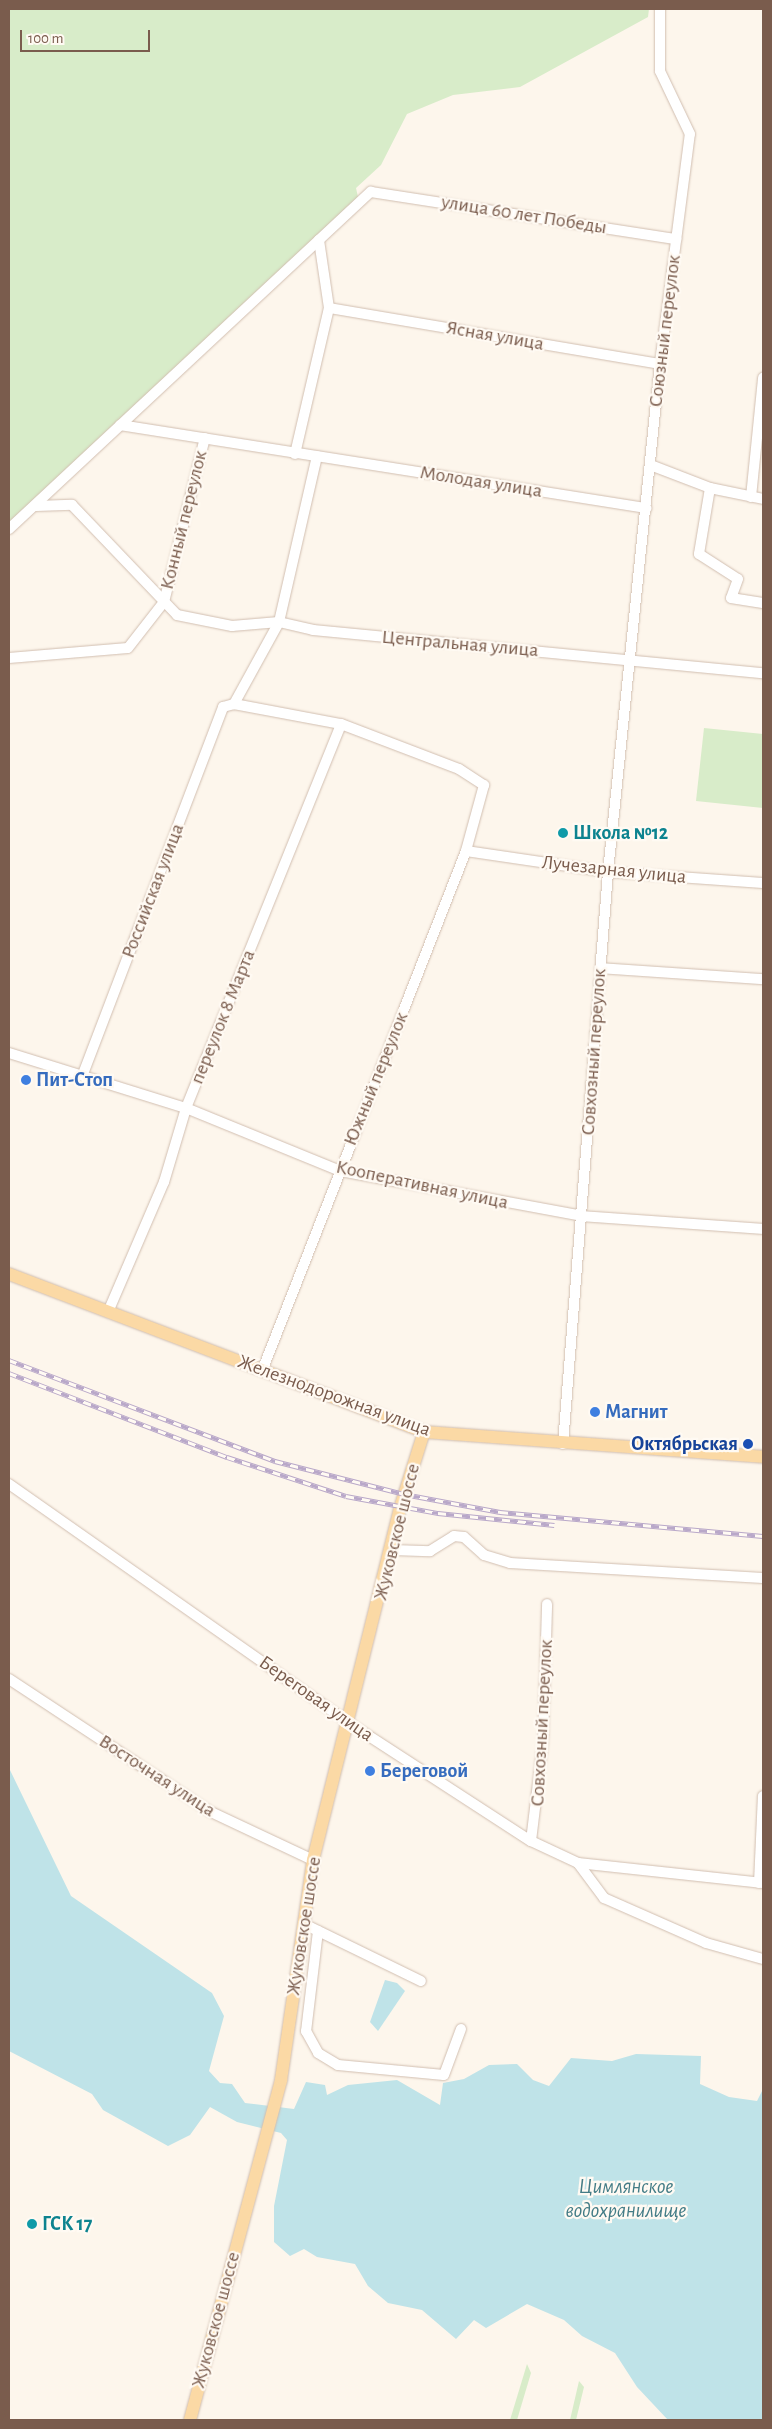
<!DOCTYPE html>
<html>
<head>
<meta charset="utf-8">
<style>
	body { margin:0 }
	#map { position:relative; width:772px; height:2429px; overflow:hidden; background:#fdf6ec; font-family:"Alegreya Sans",sans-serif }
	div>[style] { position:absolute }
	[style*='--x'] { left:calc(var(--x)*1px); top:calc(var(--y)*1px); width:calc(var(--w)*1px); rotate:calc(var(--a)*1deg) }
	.green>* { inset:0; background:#d8ecc9 }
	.water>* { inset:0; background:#bfe3e8 }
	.roads { filter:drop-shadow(0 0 1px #d1beb0) drop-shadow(0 0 1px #d1beb0) }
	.minor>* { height:10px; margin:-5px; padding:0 5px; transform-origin:5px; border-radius:5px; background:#fff }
	.major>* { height:12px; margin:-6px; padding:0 6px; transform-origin:6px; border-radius:6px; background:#fbd9a5 }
	.rail>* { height:4.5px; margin-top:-2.25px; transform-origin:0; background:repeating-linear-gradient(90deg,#fffaf3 0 8px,#b9a8c9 0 16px); box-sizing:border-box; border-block:1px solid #b9a8c9 }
	.dots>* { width:14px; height:14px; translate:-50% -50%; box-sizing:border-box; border:2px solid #fffaf3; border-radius:50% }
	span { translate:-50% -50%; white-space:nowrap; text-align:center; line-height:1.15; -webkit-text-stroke:4.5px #fffaf3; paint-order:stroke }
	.street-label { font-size:20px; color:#7a5c4d }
	.culture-label { font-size:20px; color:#0d838f; font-weight:700 }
	.left { translate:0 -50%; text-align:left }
	.shop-label { font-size:20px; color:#366cbe; font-weight:700 }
	.transit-label { font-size:20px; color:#164399; font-weight:700 }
	.right { translate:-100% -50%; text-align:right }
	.water-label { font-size:21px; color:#437c86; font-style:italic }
	.frame { position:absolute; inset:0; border:10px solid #7a5c4d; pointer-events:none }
	.scale { position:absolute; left:20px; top:30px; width:130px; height:22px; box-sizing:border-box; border:2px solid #7a5c4d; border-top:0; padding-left:6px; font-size:15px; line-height:18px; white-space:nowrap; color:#7a5c4d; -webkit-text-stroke:4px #fffaf3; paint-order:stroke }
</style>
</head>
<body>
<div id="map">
	<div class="green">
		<i style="clip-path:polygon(9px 9px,649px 9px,648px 17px,520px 87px,453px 95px,407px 114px,381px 165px,356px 188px,358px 197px,9px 523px)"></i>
		<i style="clip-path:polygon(704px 728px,763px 734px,763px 808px,696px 801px)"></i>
		<i style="clip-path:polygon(527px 2364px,531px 2373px,517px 2420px,510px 2420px)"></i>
		<i style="clip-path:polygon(579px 2381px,584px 2387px,576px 2420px,570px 2420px)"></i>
	</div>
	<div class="water">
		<i style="clip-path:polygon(9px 1768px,71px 1896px,212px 1993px,224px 2016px,209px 2071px,220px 2083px,232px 2084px,245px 2103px,294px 2109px,306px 2082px,325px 2085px,327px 2095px,348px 2085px,397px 2080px,440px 2105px,443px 2083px,464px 2079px,489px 2065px,517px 2064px,533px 2080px,549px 2086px,571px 2058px,612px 2061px,636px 2054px,701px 2056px,700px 2084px,729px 2097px,757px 2101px,763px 2089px,763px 2420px,668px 2420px,637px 2387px,615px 2353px,582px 2336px,564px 2320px,527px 2304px,486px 2328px,474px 2320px,456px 2339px,422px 2310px,388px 2303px,368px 2286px,355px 2264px,317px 2257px,304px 2249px,290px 2256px,274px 2242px,274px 2206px,287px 2140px,281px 2133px,237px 2122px,210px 2107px,190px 2135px,168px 2146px,103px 2110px,92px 2094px,9px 2051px)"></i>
		<i style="clip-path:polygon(385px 1980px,397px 1983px,405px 1991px,378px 2031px,370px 2022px)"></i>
	</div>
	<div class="roads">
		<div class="minor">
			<i style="--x:329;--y:308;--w:336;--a:9.6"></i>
			<i style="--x:120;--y:425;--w:533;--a:8.97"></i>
			<i style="--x:295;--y:454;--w:150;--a:-76.9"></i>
			<i style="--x:329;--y:308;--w:69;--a:-98.4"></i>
			<i style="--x:653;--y:466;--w:61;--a:21.1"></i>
			<i style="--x:710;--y:488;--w:54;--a:11.7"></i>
			<i style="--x:710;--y:488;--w:67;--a:99.5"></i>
			<i style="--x:699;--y:554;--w:46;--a:32.7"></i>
			<i style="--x:738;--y:579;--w:20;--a:110"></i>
			<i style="--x:731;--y:598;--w:32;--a:9"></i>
			<i style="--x:751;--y:497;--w:120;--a:-84.2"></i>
			<i style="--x:36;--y:506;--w:36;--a:-2"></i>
			<i style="--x:72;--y:505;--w:152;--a:46.3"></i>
			<i style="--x:177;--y:615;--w:56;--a:11.3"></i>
			<i style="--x:232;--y:626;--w:47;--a:-4.9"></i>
			<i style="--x:279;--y:622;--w:35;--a:13"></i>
			<i style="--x:313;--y:630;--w:452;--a:5.5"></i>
			<i style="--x:9;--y:529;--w:495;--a:-43"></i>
			<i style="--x:371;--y:192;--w:309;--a:8.8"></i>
			<i style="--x:9;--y:658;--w:119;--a:-4.8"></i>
			<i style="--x:128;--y:648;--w:58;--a:-52"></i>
			<i style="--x:164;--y:602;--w:169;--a:-76"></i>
			<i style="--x:234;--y:704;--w:94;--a:-61.2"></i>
			<i style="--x:279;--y:622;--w:170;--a:-77.1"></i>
			<i style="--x:466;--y:851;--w:144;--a:8.4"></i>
			<i style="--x:608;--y:872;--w:155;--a:4.1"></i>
			<i style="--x:600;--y:968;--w:163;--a:3.9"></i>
			<i style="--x:9;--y:1053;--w:185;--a:17.3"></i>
			<i style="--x:186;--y:1108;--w:166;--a:22.2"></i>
			<i style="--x:340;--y:1171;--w:246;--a:10.5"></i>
			<i style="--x:582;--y:1216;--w:181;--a:4.1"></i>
			<i style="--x:83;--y:1074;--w:393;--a:-69.1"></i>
			<i style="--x:223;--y:707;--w:11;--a:-15"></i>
			<i style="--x:234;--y:704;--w:109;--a:10.6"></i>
			<i style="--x:341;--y:724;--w:126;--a:20.9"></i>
			<i style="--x:459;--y:769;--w:30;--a:33"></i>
			<i style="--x:484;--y:785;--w:68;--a:105.3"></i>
			<i style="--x:466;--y:851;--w:559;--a:111.42"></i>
			<i style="--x:108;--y:1312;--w:142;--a:-66.7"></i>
			<i style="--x:164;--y:1182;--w:77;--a:-73.4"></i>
			<i style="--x:186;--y:1108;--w:414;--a:-68"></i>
			<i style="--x:563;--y:1444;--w:574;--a:-85.5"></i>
			<i style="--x:608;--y:872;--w:511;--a:-84.16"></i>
			<i style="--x:660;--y:364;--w:232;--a:-82.6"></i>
			<i style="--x:690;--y:134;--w:70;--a:-115.5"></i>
			<i style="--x:660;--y:71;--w:62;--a:-90"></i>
			<i style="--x:9;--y:1484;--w:416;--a:35.1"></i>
			<i style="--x:349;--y:1723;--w:217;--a:33"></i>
			<i style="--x:531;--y:1841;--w:52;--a:25.1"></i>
			<i style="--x:578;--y:1863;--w:44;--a:53.4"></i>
			<i style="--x:604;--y:1898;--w:111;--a:23.8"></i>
			<i style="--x:706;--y:1943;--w:59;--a:15.7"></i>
			<i style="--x:392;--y:1550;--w:38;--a:2"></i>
			<i style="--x:430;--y:1551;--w:28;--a:-32"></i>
			<i style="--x:454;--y:1536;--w:10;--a:6"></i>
			<i style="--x:464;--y:1537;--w:27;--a:42"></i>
			<i style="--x:484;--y:1555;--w:27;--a:17"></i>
			<i style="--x:510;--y:1563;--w:253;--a:3.4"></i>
			<i style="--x:9;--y:1679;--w:242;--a:33.4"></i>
			<i style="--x:211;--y:1812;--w:113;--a:25.2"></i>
			<i style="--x:531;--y:1841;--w:100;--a:-83.1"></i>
			<i style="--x:543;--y:1742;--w:138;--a:-88.3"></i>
			<i style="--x:578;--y:1863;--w:186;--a:6.2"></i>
			<i style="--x:759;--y:1883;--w:87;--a:-87.4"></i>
			<i style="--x:304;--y:1924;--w:130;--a:26"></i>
			<i style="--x:318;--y:1931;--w:101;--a:96.8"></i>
			<i style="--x:306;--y:2031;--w:25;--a:61"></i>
			<i style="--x:318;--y:2053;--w:23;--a:31"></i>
			<i style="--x:338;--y:2065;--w:106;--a:5.4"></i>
			<i style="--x:444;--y:2075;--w:49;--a:-69.7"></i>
		</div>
		<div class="major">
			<i style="--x:9;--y:1274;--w:444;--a:20.8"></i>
			<i style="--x:424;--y:1432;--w:340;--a:4.2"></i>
			<i style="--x:190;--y:2420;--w:352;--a:-75"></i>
			<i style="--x:281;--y:2080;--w:222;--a:-81.7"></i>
			<i style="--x:313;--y:1860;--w:363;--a:-76.1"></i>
			<i style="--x:400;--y:1508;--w:80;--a:-72.5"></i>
		</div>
	</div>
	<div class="rail">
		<i style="--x:9;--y:1360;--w:285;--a:20.8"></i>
		<i style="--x:275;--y:1461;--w:133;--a:14.3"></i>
		<i style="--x:404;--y:1494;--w:98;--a:10.6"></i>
		<i style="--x:500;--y:1512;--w:264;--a:5.2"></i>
		<i style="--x:9;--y:1373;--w:234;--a:21.1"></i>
		<i style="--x:227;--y:1457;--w:125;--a:18.1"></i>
		<i style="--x:346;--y:1496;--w:94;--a:10.5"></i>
		<i style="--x:438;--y:1513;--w:117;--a:5.9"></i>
	</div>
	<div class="dots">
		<i style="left:563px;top:833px;background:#0f9aa8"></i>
		<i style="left:26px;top:1080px;background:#3f7fe0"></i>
		<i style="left:595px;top:1412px;background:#3f7fe0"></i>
		<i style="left:748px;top:1444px;background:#1a4fb4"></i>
		<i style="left:370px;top:1771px;background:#3f7fe0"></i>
		<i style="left:32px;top:2224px;background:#0f9aa8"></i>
	</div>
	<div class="street-label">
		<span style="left:524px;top:215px;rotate:9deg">улица 60 лет Победы</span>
		<span style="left:665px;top:331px;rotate:-83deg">Союзный переулок</span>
		<span style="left:495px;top:336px;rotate:10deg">Ясная улица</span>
		<span style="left:481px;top:482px;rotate:9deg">Молодая улица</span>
		<span style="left:184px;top:520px;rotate:-76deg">Конный переулок</span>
		<span style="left:460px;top:644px;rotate:5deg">Центральная улица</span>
		<span style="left:614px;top:870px;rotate:6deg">Лучезарная улица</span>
		<span style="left:153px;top:891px;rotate:-69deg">Российская улица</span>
		<span style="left:223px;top:1017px;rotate:-68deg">переулок 8 Марта</span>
		<span style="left:594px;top:1052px;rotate:-86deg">Совхозный переулок</span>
		<span style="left:376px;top:1079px;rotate:-68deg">Южный переулок</span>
		<span style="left:422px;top:1185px;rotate:12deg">Кооперативная улица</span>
		<span style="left:334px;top:1396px;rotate:20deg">Железнодорожная улица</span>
		<span style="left:397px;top:1532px;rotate:-76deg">Жуковское шоссе</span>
		<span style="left:316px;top:1699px;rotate:35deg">Береговая улица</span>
		<span style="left:542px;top:1723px;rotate:-87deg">Совхозный переулок</span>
		<span style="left:157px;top:1776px;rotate:33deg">Восточная улица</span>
		<span style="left:304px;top:1926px;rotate:-81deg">Жуковское шоссе</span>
		<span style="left:216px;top:2320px;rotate:-75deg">Жуковское шоссе</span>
	</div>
	<div class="culture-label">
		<span class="left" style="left:573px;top:833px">Школа №12</span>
		<span class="left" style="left:42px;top:2224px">ГСК 17</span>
	</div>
	<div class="shop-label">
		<span class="left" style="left:36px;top:1080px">Пит-Стоп</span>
		<span class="left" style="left:605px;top:1412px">Магнит</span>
		<span class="left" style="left:380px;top:1771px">Береговой</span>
	</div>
	<div class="transit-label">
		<span class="right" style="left:738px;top:1444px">Октябрьская</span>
	</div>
	<div class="water-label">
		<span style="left:626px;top:2199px">Цимлянское<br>водохранилище</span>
	</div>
	<div class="frame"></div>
	<div class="scale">100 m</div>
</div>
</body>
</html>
